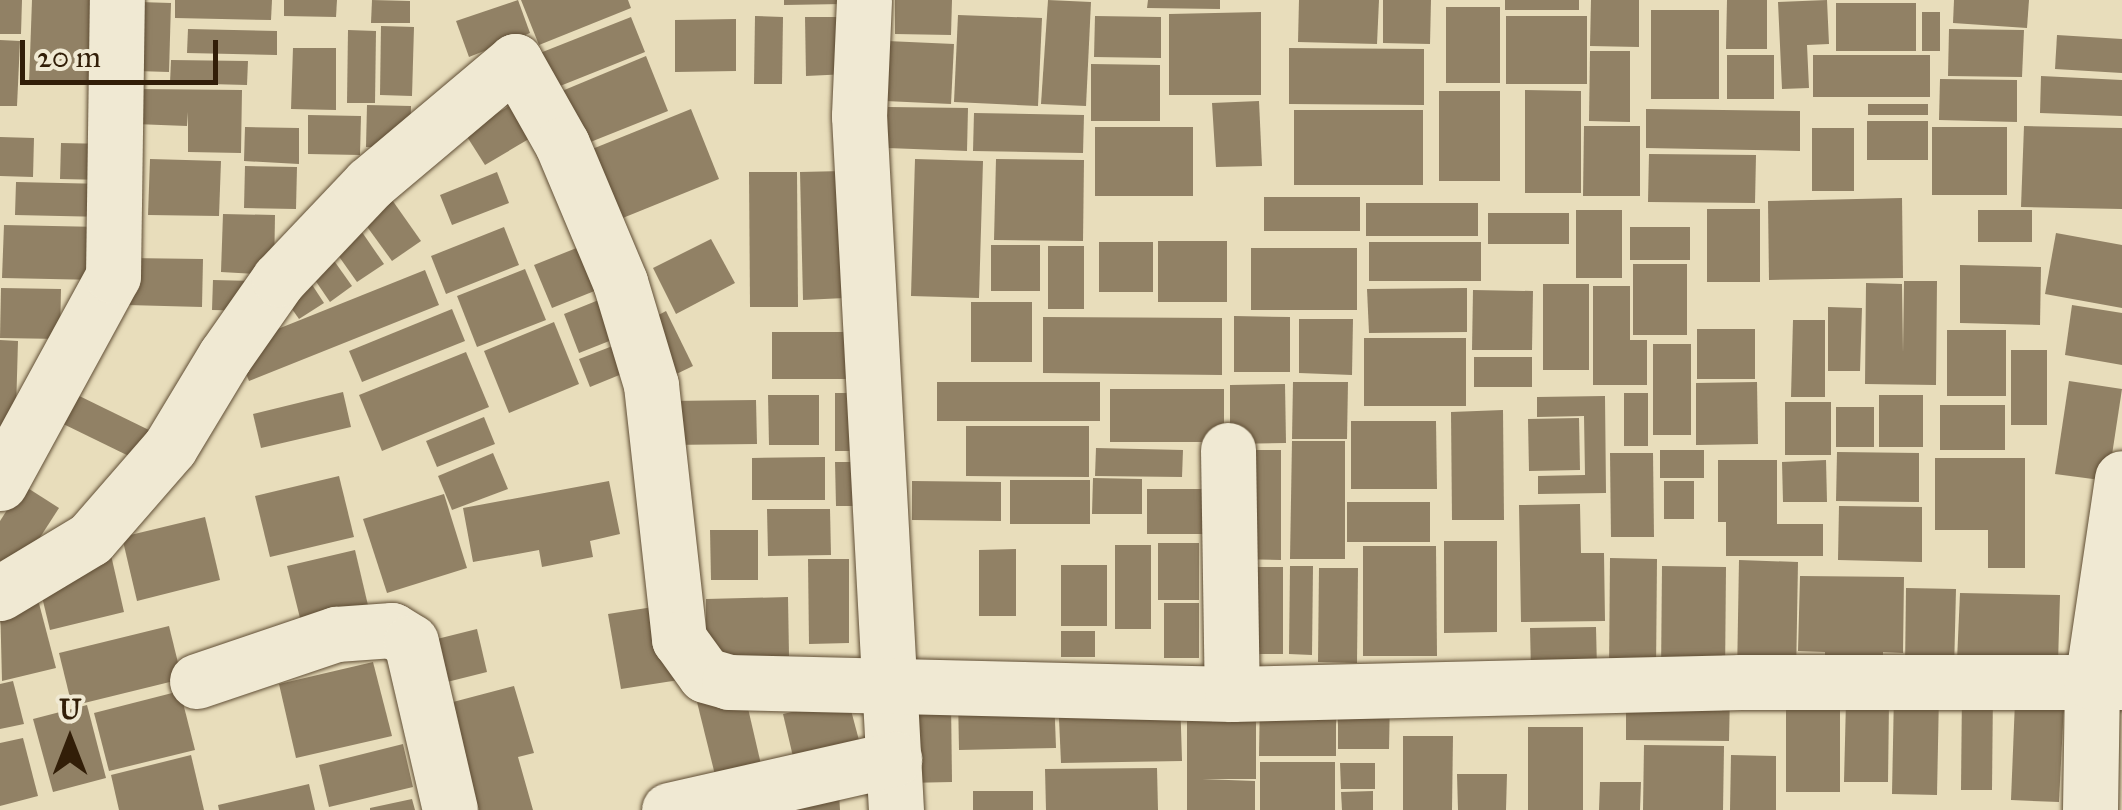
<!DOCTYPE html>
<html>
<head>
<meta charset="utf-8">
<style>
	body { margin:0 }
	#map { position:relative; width:2122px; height:810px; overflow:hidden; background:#e8ddbb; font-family:"IM FELL Great Primer",serif }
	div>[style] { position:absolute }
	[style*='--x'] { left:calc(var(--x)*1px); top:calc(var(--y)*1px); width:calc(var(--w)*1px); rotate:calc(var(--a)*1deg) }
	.building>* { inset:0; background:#918165 }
	.roads { filter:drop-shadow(0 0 2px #604e35) drop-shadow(0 0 2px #604e35) }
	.minor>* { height:55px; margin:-27.5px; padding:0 27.5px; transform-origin:27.5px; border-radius:27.5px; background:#f0e9d3 }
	span { translate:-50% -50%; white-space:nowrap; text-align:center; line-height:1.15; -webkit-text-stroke:8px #f0e9d3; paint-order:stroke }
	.north { position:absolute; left:20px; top:690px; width:100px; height:100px; -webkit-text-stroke:8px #f0e9d3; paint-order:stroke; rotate:0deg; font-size:28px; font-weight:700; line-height:40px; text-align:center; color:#321e08 }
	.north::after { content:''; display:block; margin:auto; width:35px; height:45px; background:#321e08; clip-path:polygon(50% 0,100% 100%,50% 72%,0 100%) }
	.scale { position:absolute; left:20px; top:40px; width:198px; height:45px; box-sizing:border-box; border:5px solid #321e08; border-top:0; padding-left:12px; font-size:30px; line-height:35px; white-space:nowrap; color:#321e08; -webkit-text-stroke:8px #f0e9d3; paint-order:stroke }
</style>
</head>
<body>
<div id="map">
	<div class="building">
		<i style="clip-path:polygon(0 0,22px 0,21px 34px,0 34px)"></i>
		<i style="clip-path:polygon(32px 0,109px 0,106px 85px,29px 84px)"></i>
		<i style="clip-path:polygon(175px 0,272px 0,271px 20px,175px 18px)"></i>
		<i style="clip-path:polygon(284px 0,337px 0,336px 17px,284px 16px)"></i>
		<i style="clip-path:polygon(372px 0,410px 1px,410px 23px,371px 23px)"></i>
		<i style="clip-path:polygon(518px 0,530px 33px,469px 57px,456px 21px)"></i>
		<i style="clip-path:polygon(521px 0,628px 0,631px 8px,539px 45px)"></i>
		<i style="clip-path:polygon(784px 0,843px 0,843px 4px,784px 5px)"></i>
		<i style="clip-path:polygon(895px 0,952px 0,951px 35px,895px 34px)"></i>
		<i style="clip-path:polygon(1048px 0,1091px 2px,1086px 106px,1041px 104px)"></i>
		<i style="clip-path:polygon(1148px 0,1220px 0,1220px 9px,1147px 8px)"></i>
		<i style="clip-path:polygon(1299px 0,1379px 0,1377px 44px,1298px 42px)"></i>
		<i style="clip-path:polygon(1383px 0,1431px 0,1430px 44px,1383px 43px)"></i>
		<i style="clip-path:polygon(1505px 0,1579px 0,1579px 10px,1505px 10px)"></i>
		<i style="clip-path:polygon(1591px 0,1639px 0,1639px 47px,1590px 46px)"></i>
		<i style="clip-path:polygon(1727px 0,1767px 0,1767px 49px,1726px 49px)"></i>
		<i style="clip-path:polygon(1827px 0,1829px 44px,1807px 45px,1809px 88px,1782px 89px,1778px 2px)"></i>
		<i style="clip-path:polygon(1954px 0,2029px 0,2027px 28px,1953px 23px)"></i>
		<i style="clip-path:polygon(139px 2px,171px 3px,169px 72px,137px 71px)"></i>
		<i style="clip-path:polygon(1836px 3px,1916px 3px,1916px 51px,1836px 51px)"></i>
		<i style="clip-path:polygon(1446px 7px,1500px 7px,1500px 83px,1446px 83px)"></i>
		<i style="clip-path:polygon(1651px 10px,1719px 10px,1719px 99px,1651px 99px)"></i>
		<i style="clip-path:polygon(1261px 12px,1261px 95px,1169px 95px,1169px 14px)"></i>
		<i style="clip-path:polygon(1922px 12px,1940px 12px,1940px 51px,1922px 51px)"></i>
		<i style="clip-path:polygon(958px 15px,1042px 18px,1038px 106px,954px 102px)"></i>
		<i style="clip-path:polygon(755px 16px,783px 17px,782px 84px,754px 84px)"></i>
		<i style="clip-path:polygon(1095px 16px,1161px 17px,1161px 58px,1094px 57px)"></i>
		<i style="clip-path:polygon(1506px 16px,1587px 16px,1587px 84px,1506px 84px)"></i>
		<i style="clip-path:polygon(631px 17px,645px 52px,555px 88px,540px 53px)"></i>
		<i style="clip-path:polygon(805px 17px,847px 17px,848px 74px,806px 76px)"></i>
		<i style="clip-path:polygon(736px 19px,736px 71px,675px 72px,675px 20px)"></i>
		<i style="clip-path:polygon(381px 26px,414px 27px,412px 96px,380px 95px)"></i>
		<i style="clip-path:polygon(188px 29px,277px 31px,277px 55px,187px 53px)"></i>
		<i style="clip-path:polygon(1949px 29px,2024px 30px,2022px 77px,1948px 76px)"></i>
		<i style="clip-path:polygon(348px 30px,376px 31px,375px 103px,347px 103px)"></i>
		<i style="clip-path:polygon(2057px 35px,2122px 39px,2122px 73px,2055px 69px)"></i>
		<i style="clip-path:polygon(0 40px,20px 41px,17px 106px,0 106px)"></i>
		<i style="clip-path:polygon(887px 41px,954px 44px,951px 104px,885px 101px)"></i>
		<i style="clip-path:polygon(293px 48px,336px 48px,336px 110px,291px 109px)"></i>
		<i style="clip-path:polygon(1289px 48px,1424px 49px,1424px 105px,1289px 104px)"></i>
		<i style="clip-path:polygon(1590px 51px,1630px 51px,1630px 122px,1589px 121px)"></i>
		<i style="clip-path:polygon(1727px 55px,1774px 55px,1774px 99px,1727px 99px)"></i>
		<i style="clip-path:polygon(1813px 55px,1930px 55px,1930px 97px,1813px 97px)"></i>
		<i style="clip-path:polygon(646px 56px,668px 111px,583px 145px,562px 91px)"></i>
		<i style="clip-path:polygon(171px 60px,248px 61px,247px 85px,170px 83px)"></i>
		<i style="clip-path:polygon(1091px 64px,1160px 65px,1160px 121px,1091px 121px)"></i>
		<i style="clip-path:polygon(2041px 76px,2122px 80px,2122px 116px,2040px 113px)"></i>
		<i style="clip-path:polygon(1940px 79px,2017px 80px,2017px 122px,1939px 120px)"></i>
		<i style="clip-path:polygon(136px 89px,242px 90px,241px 153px,188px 152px,188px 112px,187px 126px,135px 124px)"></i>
		<i style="clip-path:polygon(1525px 90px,1581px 91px,1581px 193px,1525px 193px)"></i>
		<i style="clip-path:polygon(1439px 91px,1500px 91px,1500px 181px,1439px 181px)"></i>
		<i style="clip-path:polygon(525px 97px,544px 130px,485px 165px,464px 132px)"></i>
		<i style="clip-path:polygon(1259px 101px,1262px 166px,1216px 167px,1212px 103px)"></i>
		<i style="clip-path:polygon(1868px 104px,1928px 104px,1928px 115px,1868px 115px)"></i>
		<i style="clip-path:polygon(367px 105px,411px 106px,410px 148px,366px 147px)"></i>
		<i style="clip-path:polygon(888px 107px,968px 108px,967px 151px,887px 148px)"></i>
		<i style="clip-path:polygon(691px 109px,719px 179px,603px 226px,575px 156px)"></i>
		<i style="clip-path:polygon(1646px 109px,1800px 111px,1800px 151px,1646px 148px)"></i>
		<i style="clip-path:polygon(1294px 110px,1423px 110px,1423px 185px,1294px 185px)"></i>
		<i style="clip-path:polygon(974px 113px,1084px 115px,1083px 153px,973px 151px)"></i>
		<i style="clip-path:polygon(308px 115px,361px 116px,360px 155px,308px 154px)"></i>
		<i style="clip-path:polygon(1867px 121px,1928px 121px,1928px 160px,1867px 160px)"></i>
		<i style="clip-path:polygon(1584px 126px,1640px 126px,1640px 196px,1583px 196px)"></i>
		<i style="clip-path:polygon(2024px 126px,2122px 128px,2122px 209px,2021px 207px)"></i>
		<i style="clip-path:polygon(245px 127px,299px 128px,299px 164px,244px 161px)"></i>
		<i style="clip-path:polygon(1095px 127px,1193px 127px,1193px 196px,1095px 196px)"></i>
		<i style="clip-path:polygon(1932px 127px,2007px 127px,2007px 195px,1932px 195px)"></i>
		<i style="clip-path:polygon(1812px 128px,1854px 128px,1854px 191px,1812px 191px)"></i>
		<i style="clip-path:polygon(0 137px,34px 138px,33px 177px,0 176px)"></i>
		<i style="clip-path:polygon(61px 143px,109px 144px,107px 180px,60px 179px)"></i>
		<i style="clip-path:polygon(1649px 154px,1756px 155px,1755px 203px,1648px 202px)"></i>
		<i style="clip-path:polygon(150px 159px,221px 161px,219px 216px,148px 215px)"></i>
		<i style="clip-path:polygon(915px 159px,983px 161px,979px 298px,911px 296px)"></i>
		<i style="clip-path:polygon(996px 159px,1084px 160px,1083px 241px,994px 240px)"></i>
		<i style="clip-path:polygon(245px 166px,297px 167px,296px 209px,244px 208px)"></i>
		<i style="clip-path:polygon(843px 171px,845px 298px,803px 300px,800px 172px)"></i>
		<i style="clip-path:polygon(497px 172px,509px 203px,452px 225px,440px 195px)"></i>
		<i style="clip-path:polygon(749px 172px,797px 172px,798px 307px,750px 307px)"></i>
		<i style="clip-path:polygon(16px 182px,106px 184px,106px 217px,15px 215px)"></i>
		<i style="clip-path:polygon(390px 197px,421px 241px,392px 261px,360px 217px)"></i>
		<i style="clip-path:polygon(1264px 197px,1360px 197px,1360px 231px,1264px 231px)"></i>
		<i style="clip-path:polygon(1902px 198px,1903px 278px,1769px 280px,1768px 201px)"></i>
		<i style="clip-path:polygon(1366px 203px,1478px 203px,1478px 236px,1366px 236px)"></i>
		<i style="clip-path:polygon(1707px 209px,1760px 209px,1760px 282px,1707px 282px)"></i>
		<i style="clip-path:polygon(1576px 210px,1622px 210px,1622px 278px,1576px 278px)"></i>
		<i style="clip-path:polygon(1978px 210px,2032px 210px,2032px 242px,1978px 242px)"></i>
		<i style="clip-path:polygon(1488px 213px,1569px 213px,1569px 244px,1488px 244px)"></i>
		<i style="clip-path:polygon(223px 214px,275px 215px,274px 275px,221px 272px)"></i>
		<i style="clip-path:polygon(355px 222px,384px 264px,357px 282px,328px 241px)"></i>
		<i style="clip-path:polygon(4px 225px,101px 227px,99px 280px,2px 278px)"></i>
		<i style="clip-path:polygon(504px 227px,519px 265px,446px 294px,431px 256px)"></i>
		<i style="clip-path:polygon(1630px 227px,1690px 227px,1690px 260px,1630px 260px)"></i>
		<i style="clip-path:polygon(2056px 233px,2122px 245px,2122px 308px,2045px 294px)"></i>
		<i style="clip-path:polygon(711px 239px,735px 283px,676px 314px,653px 268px)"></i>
		<i style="clip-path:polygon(594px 241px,612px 284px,552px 308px,534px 265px)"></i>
		<i style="clip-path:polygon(1158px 241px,1227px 241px,1227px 302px,1158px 302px)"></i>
		<i style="clip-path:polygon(1099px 242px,1153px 242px,1153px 292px,1099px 292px)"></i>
		<i style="clip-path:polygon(1369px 242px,1481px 242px,1481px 281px,1369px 281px)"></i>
		<i style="clip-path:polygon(991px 245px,1040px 245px,1040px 291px,991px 291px)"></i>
		<i style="clip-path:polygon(1048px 246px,1084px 246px,1084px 309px,1048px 309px)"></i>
		<i style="clip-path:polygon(325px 248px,352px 286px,330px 302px,304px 264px)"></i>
		<i style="clip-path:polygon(1251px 248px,1357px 248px,1357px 310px,1251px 310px)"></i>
		<i style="clip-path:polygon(128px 258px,203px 259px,202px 307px,127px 305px)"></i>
		<i style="clip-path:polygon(1633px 264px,1687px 264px,1687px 335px,1633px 335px)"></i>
		<i style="clip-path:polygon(1960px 265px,2041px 267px,2040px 325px,1960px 323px)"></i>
		<i style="clip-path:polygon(525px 269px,546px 320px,477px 347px,457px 296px)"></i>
		<i style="clip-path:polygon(425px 270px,439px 305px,249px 381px,235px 346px)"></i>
		<i style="clip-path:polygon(303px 271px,324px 303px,299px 319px,278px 289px)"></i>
		<i style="clip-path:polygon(213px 280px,254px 281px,254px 311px,212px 310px)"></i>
		<i style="clip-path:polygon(1904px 281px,1937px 281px,1936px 385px,1865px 384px,1866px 283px,1902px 284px,1903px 353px)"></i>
		<i style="clip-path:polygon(1543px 284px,1589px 284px,1589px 370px,1543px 370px)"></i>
		<i style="clip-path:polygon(1593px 286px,1630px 286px,1630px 340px,1647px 340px,1647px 385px,1593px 385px)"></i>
		<i style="clip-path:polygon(1px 288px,61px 289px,60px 339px,0 338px)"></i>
		<i style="clip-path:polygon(1467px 288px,1467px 332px,1369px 333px,1367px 289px)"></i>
		<i style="clip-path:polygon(1473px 290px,1533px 291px,1532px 350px,1472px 350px)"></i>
		<i style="clip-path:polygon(616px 293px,632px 332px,579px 353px,564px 314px)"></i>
		<i style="clip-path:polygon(971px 302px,1032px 302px,1032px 362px,971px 362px)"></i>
		<i style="clip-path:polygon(2072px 305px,2122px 313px,2122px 365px,2065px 355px)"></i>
		<i style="clip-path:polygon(1828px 307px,1862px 308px,1860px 371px,1828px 371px)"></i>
		<i style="clip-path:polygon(452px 309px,465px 341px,362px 382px,349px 351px)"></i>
		<i style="clip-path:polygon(666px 311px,693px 366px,664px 380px,636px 327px)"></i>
		<i style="clip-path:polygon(1234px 316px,1290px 317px,1290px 372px,1234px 372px)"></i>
		<i style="clip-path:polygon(1043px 317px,1222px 318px,1222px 375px,1043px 373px)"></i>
		<i style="clip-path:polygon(1299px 319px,1353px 319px,1352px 375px,1299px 373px)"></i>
		<i style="clip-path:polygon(1793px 320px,1825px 320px,1825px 397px,1791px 397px)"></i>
		<i style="clip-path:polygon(554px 322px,579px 384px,509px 413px,484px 351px)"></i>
		<i style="clip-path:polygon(1697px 329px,1755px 329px,1755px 379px,1697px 379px)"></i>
		<i style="clip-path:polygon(1947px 330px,2006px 330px,2006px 396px,1947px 396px)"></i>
		<i style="clip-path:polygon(772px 332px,851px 332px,851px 379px,772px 379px)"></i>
		<i style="clip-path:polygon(1364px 338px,1466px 338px,1466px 406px,1364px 406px)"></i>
		<i style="clip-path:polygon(0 340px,18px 341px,15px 445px,0 445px)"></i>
		<i style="clip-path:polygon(628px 340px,639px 367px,590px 387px,579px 359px)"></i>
		<i style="clip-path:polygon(1653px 344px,1691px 344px,1691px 435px,1653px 435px)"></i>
		<i style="clip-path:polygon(2011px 350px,2047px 350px,2047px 425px,2011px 425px)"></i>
		<i style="clip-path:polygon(466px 352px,489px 407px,382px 451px,359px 395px)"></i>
		<i style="clip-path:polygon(1474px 357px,1532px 357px,1532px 387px,1474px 387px)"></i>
		<i style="clip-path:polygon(2069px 381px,2122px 389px,2108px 481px,2055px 474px)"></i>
		<i style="clip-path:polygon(937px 382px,1100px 382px,1100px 421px,937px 421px)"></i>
		<i style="clip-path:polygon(1293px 382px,1348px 382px,1347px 439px,1292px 439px)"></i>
		<i style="clip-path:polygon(1757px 382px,1758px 444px,1696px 445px,1696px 383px)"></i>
		<i style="clip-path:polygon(1285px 384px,1286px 443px,1230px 444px,1230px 385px)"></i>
		<i style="clip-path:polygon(65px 389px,151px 431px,137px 460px,51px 418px)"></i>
		<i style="clip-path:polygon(1110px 389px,1224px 389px,1224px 442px,1110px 442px)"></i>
		<i style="clip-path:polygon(343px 392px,351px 427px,261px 448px,253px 414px)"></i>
		<i style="clip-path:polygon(835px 393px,868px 393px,869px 451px,835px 451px)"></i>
		<i style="clip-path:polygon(1624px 393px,1648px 393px,1648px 446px,1624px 446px)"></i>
		<i style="clip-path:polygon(768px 395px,819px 395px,819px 445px,769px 445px)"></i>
		<i style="clip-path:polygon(1879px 395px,1923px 395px,1923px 447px,1879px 447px)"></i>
		<i style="clip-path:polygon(1605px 396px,1606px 493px,1538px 494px,1538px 476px,1585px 475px,1584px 416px,1537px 417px,1537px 397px)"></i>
		<i style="clip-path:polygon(756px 400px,757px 444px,667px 445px,667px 401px)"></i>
		<i style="clip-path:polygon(1785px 402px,1831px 402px,1831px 455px,1785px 455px)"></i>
		<i style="clip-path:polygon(1940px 405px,2005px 405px,2005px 450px,1940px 450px)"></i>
		<i style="clip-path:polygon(1836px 407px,1874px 407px,1874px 447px,1836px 447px)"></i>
		<i style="clip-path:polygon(1503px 410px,1504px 520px,1452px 520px,1451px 412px)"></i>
		<i style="clip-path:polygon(484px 417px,495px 444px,437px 467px,426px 441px)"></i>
		<i style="clip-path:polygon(1579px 418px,1580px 470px,1529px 471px,1528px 419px)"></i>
		<i style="clip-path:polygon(1351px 421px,1436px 421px,1437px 489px,1351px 489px)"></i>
		<i style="clip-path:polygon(966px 426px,1089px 426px,1089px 477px,966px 476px)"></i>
		<i style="clip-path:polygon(1292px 441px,1345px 441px,1345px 559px,1290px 559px)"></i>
		<i style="clip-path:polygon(1096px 448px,1183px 450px,1182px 477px,1095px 476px)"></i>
		<i style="clip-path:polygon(1236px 450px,1281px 450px,1281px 560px,1235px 559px)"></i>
		<i style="clip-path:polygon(1660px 450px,1704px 450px,1704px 478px,1660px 478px)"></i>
		<i style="clip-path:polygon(1837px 452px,1919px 453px,1919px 502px,1836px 501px)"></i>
		<i style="clip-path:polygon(493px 453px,508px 489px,452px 510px,438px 476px)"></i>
		<i style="clip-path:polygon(1610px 453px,1653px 453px,1654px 537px,1611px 537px)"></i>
		<i style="clip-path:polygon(825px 457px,825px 500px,752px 500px,752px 458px)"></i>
		<i style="clip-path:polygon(1935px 458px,2025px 458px,2025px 568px,1988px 568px,1988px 530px,1935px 530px)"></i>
		<i style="clip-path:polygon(1718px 460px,1777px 460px,1777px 524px,1823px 524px,1823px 556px,1726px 556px,1726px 522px,1718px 522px)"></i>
		<i style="clip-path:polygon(1826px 460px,1827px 502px,1783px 502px,1782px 462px)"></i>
		<i style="clip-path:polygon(835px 462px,869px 462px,869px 506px,836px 506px)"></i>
		<i style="clip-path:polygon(339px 476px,354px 537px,270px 557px,255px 496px)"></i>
		<i style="clip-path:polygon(1093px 478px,1142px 479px,1142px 514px,1092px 514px)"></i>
		<i style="clip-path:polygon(1010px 480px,1090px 480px,1090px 524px,1010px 524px)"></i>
		<i style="clip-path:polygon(609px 481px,620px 534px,590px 541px,593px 557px,542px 567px,539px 550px,473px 562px,463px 508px)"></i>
		<i style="clip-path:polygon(912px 481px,1001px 482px,1001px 521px,912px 520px)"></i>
		<i style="clip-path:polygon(1664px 481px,1694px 481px,1694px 519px,1664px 519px)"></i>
		<i style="clip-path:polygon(23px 485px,59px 508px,10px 584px,0 578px,0 521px)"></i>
		<i style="clip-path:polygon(1147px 489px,1205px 489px,1205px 534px,1147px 534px)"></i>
		<i style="clip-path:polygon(444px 494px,467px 568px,387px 593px,363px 519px)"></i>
		<i style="clip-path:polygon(1347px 502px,1430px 502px,1430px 542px,1347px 542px)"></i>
		<i style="clip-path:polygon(1580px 504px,1581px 553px,1604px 553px,1605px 621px,1521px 622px,1519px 505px)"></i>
		<i style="clip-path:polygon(1839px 506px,1922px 507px,1922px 562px,1838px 560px)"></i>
		<i style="clip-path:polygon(767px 509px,830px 509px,831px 555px,768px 556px)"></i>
		<i style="clip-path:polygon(205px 517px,220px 580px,137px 601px,122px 537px)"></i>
		<i style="clip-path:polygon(710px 530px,758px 530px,758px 580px,711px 580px)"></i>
		<i style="clip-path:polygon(1444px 541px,1497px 541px,1497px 632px,1444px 633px)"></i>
		<i style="clip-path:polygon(1158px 543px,1199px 543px,1199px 600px,1158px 600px)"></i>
		<i style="clip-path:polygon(1115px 545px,1151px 545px,1151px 629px,1115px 629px)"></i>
		<i style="clip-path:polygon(1363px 546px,1436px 546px,1437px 656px,1363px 656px)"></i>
		<i style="clip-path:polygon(1016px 549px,1016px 616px,979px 616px,979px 550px)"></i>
		<i style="clip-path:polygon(355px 550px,371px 618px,304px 634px,287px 566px)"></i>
		<i style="clip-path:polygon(111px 555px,124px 612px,50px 630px,36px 572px)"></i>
		<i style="clip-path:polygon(1610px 558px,1657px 559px,1656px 671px,1609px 671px)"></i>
		<i style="clip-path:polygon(808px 559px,849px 559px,849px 643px,809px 644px)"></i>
		<i style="clip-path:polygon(1739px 560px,1798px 562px,1796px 677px,1737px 676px)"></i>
		<i style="clip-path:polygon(1061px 565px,1107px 565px,1107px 626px,1061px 626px)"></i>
		<i style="clip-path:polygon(1290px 566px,1313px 566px,1312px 655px,1289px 654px)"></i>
		<i style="clip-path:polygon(1662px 566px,1726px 567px,1725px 676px,1661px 675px)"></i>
		<i style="clip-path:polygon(1234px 567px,1283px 567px,1283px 654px,1234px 654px)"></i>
		<i style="clip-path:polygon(1319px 568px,1358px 568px,1357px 663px,1318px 662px)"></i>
		<i style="clip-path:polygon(1800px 576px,1904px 577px,1903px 653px,1883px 652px,1883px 677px,1825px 676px,1825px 652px,1798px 651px)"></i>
		<i style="clip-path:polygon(1906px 588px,1956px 589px,1954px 671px,1905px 670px)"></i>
		<i style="clip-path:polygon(36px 592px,56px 668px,2px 681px,0 601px)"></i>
		<i style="clip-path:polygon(1960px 593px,2060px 595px,2058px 663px,1957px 661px)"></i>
		<i style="clip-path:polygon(788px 597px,789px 656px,706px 656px,706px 599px)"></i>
		<i style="clip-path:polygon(1164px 603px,1199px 603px,1199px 658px,1164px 658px)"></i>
		<i style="clip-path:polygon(666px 605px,679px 680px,621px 689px,608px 614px)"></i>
		<i style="clip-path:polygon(169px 626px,182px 679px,72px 706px,59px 653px)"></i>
		<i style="clip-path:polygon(1596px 627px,1597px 670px,1531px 671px,1530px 628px)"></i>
		<i style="clip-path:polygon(477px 629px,487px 672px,431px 686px,421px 643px)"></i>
		<i style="clip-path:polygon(1061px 631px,1095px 631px,1095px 657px,1061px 657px)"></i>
		<i style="clip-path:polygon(373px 662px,392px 736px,296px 758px,279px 684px)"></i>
		<i style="clip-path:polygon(13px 681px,24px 724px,0 729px,0 684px)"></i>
		<i style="clip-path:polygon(514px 686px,534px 753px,518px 757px,533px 810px,463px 810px,434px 707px)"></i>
		<i style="clip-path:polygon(180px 691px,195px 750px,109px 771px,94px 713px)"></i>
		<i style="clip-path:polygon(744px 691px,763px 773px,717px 783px,697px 702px)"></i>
		<i style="clip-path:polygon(1962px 691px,1993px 691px,1992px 790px,1961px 790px)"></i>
		<i style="clip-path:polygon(1626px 692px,1730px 693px,1729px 741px,1626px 740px)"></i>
		<i style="clip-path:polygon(1894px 693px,1939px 694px,1937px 795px,1892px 794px)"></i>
		<i style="clip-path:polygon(1054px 694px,1056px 748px,959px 750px,958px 696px)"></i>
		<i style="clip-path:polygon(1180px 695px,1182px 761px,1061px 763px,1058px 697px)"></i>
		<i style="clip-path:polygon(1260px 696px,1336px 696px,1336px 756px,1259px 756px)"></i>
		<i style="clip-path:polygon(1338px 696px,1390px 697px,1389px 749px,1338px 749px)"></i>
		<i style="clip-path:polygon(848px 699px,860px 744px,794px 761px,783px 714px)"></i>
		<i style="clip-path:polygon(904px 700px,951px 700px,952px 782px,906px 783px)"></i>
		<i style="clip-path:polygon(1846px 701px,1889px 702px,1888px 782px,1844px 782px)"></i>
		<i style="clip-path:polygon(2015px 701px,2064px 703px,2059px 802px,2011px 800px)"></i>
		<i style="clip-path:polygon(1187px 704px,1256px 704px,1256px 779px,1202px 779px,1255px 781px,1255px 810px,1187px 810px)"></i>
		<i style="clip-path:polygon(87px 705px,106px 778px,53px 792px,33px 719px)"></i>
		<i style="clip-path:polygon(1786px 708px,1840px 708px,1840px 792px,1786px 792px)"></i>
		<i style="clip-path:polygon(1528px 727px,1583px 727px,1583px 810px,1528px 810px)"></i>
		<i style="clip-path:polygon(1403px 736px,1453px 736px,1452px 810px,1403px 810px)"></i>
		<i style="clip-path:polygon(23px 738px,38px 796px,0 806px,0 743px)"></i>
		<i style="clip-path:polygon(403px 744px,413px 787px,329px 807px,319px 765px)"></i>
		<i style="clip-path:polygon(1644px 745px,1724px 746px,1723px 810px,1643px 810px)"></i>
		<i style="clip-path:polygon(191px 755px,204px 810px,119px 810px,111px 775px)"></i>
		<i style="clip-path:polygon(1731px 755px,1776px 756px,1776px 810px,1730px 810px)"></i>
		<i style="clip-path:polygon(1260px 762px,1335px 762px,1335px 810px,1260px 810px)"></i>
		<i style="clip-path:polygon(1340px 763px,1375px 763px,1375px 789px,1341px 789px)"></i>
		<i style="clip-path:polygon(1157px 768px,1158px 810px,1046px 810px,1045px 769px)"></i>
		<i style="clip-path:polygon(1457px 774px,1507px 774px,1506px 810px,1458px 810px)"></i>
		<i style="clip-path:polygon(1600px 782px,1641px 782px,1640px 810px,1599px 810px)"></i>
		<i style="clip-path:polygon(309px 784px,315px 810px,219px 810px,218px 805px)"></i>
		<i style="clip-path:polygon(973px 791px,1033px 791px,1033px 810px,973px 810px)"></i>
		<i style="clip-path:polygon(1373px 791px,1373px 810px,1342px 810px,1341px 792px)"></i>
		<i style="clip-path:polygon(839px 793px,840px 810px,753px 810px)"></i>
		<i style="clip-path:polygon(412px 799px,415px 810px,370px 810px,370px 808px)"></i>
	</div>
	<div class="roads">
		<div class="minor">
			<i style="--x:864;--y:0;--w:116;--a:92.5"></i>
			<i style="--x:859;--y:116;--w:695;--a:86.95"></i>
			<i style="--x:1228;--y:450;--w:244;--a:89.1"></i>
			<i style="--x:0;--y:483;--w:236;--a:-61.4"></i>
			<i style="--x:113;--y:276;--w:276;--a:-89.2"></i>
			<i style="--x:0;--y:593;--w:105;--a:-31"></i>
			<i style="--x:90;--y:539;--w:122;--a:-49"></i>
			<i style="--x:170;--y:447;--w:106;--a:-58.9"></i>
			<i style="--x:225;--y:356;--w:94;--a:-55"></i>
			<i style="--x:279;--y:279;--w:131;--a:-46.5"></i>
			<i style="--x:369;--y:184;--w:191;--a:-40.1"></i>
			<i style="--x:515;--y:61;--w:95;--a:60.5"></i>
			<i style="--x:562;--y:144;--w:150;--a:67.2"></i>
			<i style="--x:620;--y:282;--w:108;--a:73.2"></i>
			<i style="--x:651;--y:385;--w:256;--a:83.7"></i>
			<i style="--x:679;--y:639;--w:44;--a:54.2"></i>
			<i style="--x:705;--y:675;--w:25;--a:16"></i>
			<i style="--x:729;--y:682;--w:503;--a:1.37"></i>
			<i style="--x:1232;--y:694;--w:509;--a:-1.35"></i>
			<i style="--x:1741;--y:682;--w:381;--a:0"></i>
			<i style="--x:197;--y:681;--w:147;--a:-18.7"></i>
			<i style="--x:336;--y:634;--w:56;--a:-4.1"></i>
			<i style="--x:392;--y:630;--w:22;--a:32"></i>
			<i style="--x:411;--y:642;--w:172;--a:76.9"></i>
			<i style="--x:669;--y:810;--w:231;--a:-12.8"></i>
			<i style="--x:2090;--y:810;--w:128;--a:-89.1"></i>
			<i style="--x:2092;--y:682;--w:206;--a:-81.6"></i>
		</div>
	</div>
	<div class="north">U</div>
	<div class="scale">20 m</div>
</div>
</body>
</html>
